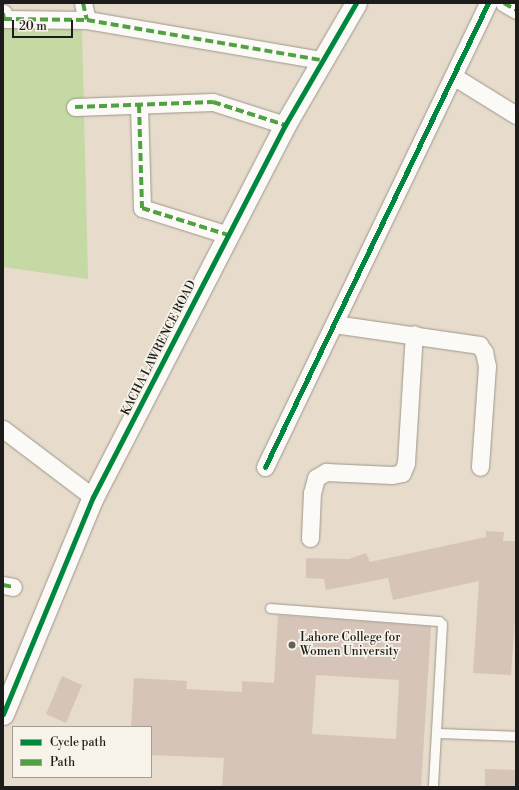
<!DOCTYPE html>
<html>
<head>
<meta charset="utf-8">
<style>
	body { margin:0 }
	#map { position:relative; width:519px; height:790px; overflow:hidden; background:#e7dbcb; font-family:"Libre Bodoni",serif }
	div>[style] { position:absolute }
	[style*='--x'] { left:calc(var(--x)*1px); top:calc(var(--y)*1px); width:calc(var(--w)*1px); rotate:calc(var(--a)*1deg) }
	.green>* { inset:0; background:#c4d9a4 }
	.building>* { inset:0; background:#d7c4b9 }
	.roads { filter:drop-shadow(0 0 1px #9d978d) drop-shadow(0 0 1px #9d978d) }
	.service>* { height:9px; margin:-4.5px; padding:0 4.5px; transform-origin:4.5px; border-radius:4.5px; background:#fbfaf7 }
	.minor>* { height:17px; margin:-8.5px; padding:0 8.5px; transform-origin:8.5px; border-radius:8.5px; background:#fbfaf7 }
	.tertiary>* { height:21px; margin:-10.5px; padding:0 10.5px; transform-origin:10.5px; border-radius:10.5px; background:#fbfaf7 }
	.quiet>* { height:4px; margin-top:-2px; transform-origin:0; background:repeating-linear-gradient(90deg,#4fa141 0 8px,transparent 0 12px) }
	.cycleway>* { height:5px; margin:-2.5px; padding:0 2.5px; transform-origin:2.5px; border-radius:2.5px; background:#00873e }
	.dots>* { width:11px; height:11px; translate:-50% -50%; box-sizing:border-box; border:2px solid #f7f3e8; border-radius:50% }
	span { translate:-50% -50%; white-space:nowrap; text-align:center; line-height:1.15; -webkit-text-stroke:3.5px #f7f3e8; paint-order:stroke }
	.street-label { font-size:12px; color:#1c1c1c }
	.poi-label { font-size:12px; color:#1c1c1c }
	.left { translate:0 -50%; text-align:left }
	.frame { position:absolute; inset:0; border:4px solid #1c1c1c; pointer-events:none }
	.legend { position:absolute; left:12px; top:726px; width:140px; height:52px; box-sizing:border-box; background:#f7f3e8; border:1px solid #9f9d96; margin:0; padding:5px 7px; list-style:none; font-size:12px; color:#1c1c1c }
	.legend li { display:flex; align-items:center; gap:8px; height:20px }
	.legend b { width:20px; border:1px solid #9f9d96 }
	.scale { position:absolute; left:12px; top:20px; width:61px; height:18px; box-sizing:border-box; border:2px solid #1c1c1c; border-top:0; padding-left:5px; font-size:12px; line-height:14px; white-space:nowrap; color:#1c1c1c; -webkit-text-stroke:3px #f7f3e8; paint-order:stroke }
</style>
</head>
<body>
<div id="map">
	<div class="green">
		<i style="clip-path:polygon(3px 26px,82px 30px,88px 279px,3px 267px)"></i>
	</div>
	<div class="building">
		<i style="clip-path:polygon(486px 531px,504px 532px,503px 541px,516px 541px,516px 606px,511px 675px,473px 673px,479px 581px,393px 600px,388px 578px,326px 590px,324px 579px,306px 578px,306px 558px,349px 559px,366px 553px,370px 562px,486px 537px)"></i>
		<i style="clip-path:polygon(evenodd,278px 615px,431px 626px,421px 787px,222px 787px,224px 758px,151px 755px,151px 727px,131px 727px,134px 678px,187px 681px,186px 689px,242px 692px,242px 681px,274px 683px,278px 615px,316px 675px,399px 680px,396px 739px,312px 734px,316px 675px)"></i>
		<i style="clip-path:polygon(62px 676px,82px 685px,66px 723px,46px 714px)"></i>
		<i style="clip-path:polygon(485px 769px,516px 770px,516px 787px,485px 787px)"></i>
	</div>
	<div class="roads">
		<div class="service">
			<i style="--x:270;--y:608;--w:169;--a:4.4"></i>
			<i style="--x:439;--y:621;--w:4;--a:45"></i>
			<i style="--x:442;--y:624;--w:163;--a:93.2"></i>
			<i style="--x:436;--y:733;--w:80;--a:2.1"></i>
		</div>
		<div class="minor">
			<i style="--x:83;--y:3;--w:17;--a:77"></i>
			<i style="--x:504;--y:3;--w:14;--a:30"></i>
			<i style="--x:3;--y:13;--w:6;--a:81"></i>
			<i style="--x:4;--y:19;--w:83;--a:0.7"></i>
			<i style="--x:87;--y:20;--w:238;--a:9.7"></i>
			<i style="--x:453;--y:76;--w:74;--a:31.8"></i>
			<i style="--x:139;--y:105;--w:103;--a:88.3"></i>
			<i style="--x:142;--y:208;--w:90;--a:17.4"></i>
			<i style="--x:75;--y:107;--w:138;--a:-2.1"></i>
			<i style="--x:213;--y:102;--w:76;--a:17.7"></i>
			<i style="--x:334;--y:324;--w:147;--a:8.2"></i>
			<i style="--x:479;--y:345;--w:9;--a:54"></i>
			<i style="--x:484;--y:352;--w:14;--a:78"></i>
			<i style="--x:487;--y:366;--w:101;--a:94"></i>
			<i style="--x:3;--y:429;--w:113;--a:37.1"></i>
			<i style="--x:265;--y:467;--w:515;--a:-64.33"></i>
			<i style="--x:310;--y:538;--w:45;--a:-87.5"></i>
			<i style="--x:312;--y:493;--w:16;--a:-75"></i>
			<i style="--x:316;--y:478;--w:12;--a:-31"></i>
			<i style="--x:326;--y:472;--w:66;--a:2.6"></i>
			<i style="--x:392;--y:475;--w:10;--a:-11"></i>
			<i style="--x:402;--y:473;--w:11;--a:-68"></i>
			<i style="--x:406;--y:463;--w:129;--a:-86.5"></i>
			<i style="--x:3;--y:585;--w:10;--a:11"></i>
		</div>
		<div class="tertiary">
			<i style="--x:3;--y:714;--w:235;--a:-67.5"></i>
			<i style="--x:93;--y:497;--w:419;--a:-62.7"></i>
			<i style="--x:285;--y:125;--w:141;--a:-59.8"></i>
		</div>
	</div>
	<div class="quiet">
		<i style="--x:83;--y:3;--w:17;--a:77"></i>
		<i style="--x:504;--y:3;--w:14;--a:30"></i>
		<i style="--x:3;--y:13;--w:6;--a:81"></i>
		<i style="--x:4;--y:19;--w:83;--a:0.7"></i>
		<i style="--x:87;--y:20;--w:238;--a:9.7"></i>
		<i style="--x:139;--y:105;--w:103;--a:88.3"></i>
		<i style="--x:142;--y:208;--w:90;--a:17.4"></i>
		<i style="--x:75;--y:107;--w:138;--a:-2.1"></i>
		<i style="--x:213;--y:102;--w:76;--a:17.7"></i>
		<i style="--x:3;--y:585;--w:10;--a:11"></i>
	</div>
	<div class="cycleway">
		<i style="--x:265;--y:467;--w:515;--a:-64.33"></i>
		<i style="--x:3;--y:714;--w:235;--a:-67.5"></i>
		<i style="--x:93;--y:497;--w:419;--a:-62.7"></i>
		<i style="--x:285;--y:125;--w:141;--a:-59.8"></i>
	</div>
	<div class="dots">
		<i style="left:292px;top:645px;background:#635f59"></i>
	</div>
	<div class="street-label">
		<span style="left:159px;top:348px;rotate:-63deg">KACHA LAWRENCE ROAD</span>
	</div>
	<div class="poi-label">
		<span class="left" style="left:300px;top:645px">Lahore College for<br>Women University</span>
	</div>
	<div class="frame"></div>
	<ul class="legend">
	<li><b style="height:5px;background:#00873e"></b>Cycle path</li>
	<li><b style="height:5px;background:#4fa141"></b>Path</li>
	</ul>
	<div class="scale">20 m</div>
</div>
</body>
</html>
